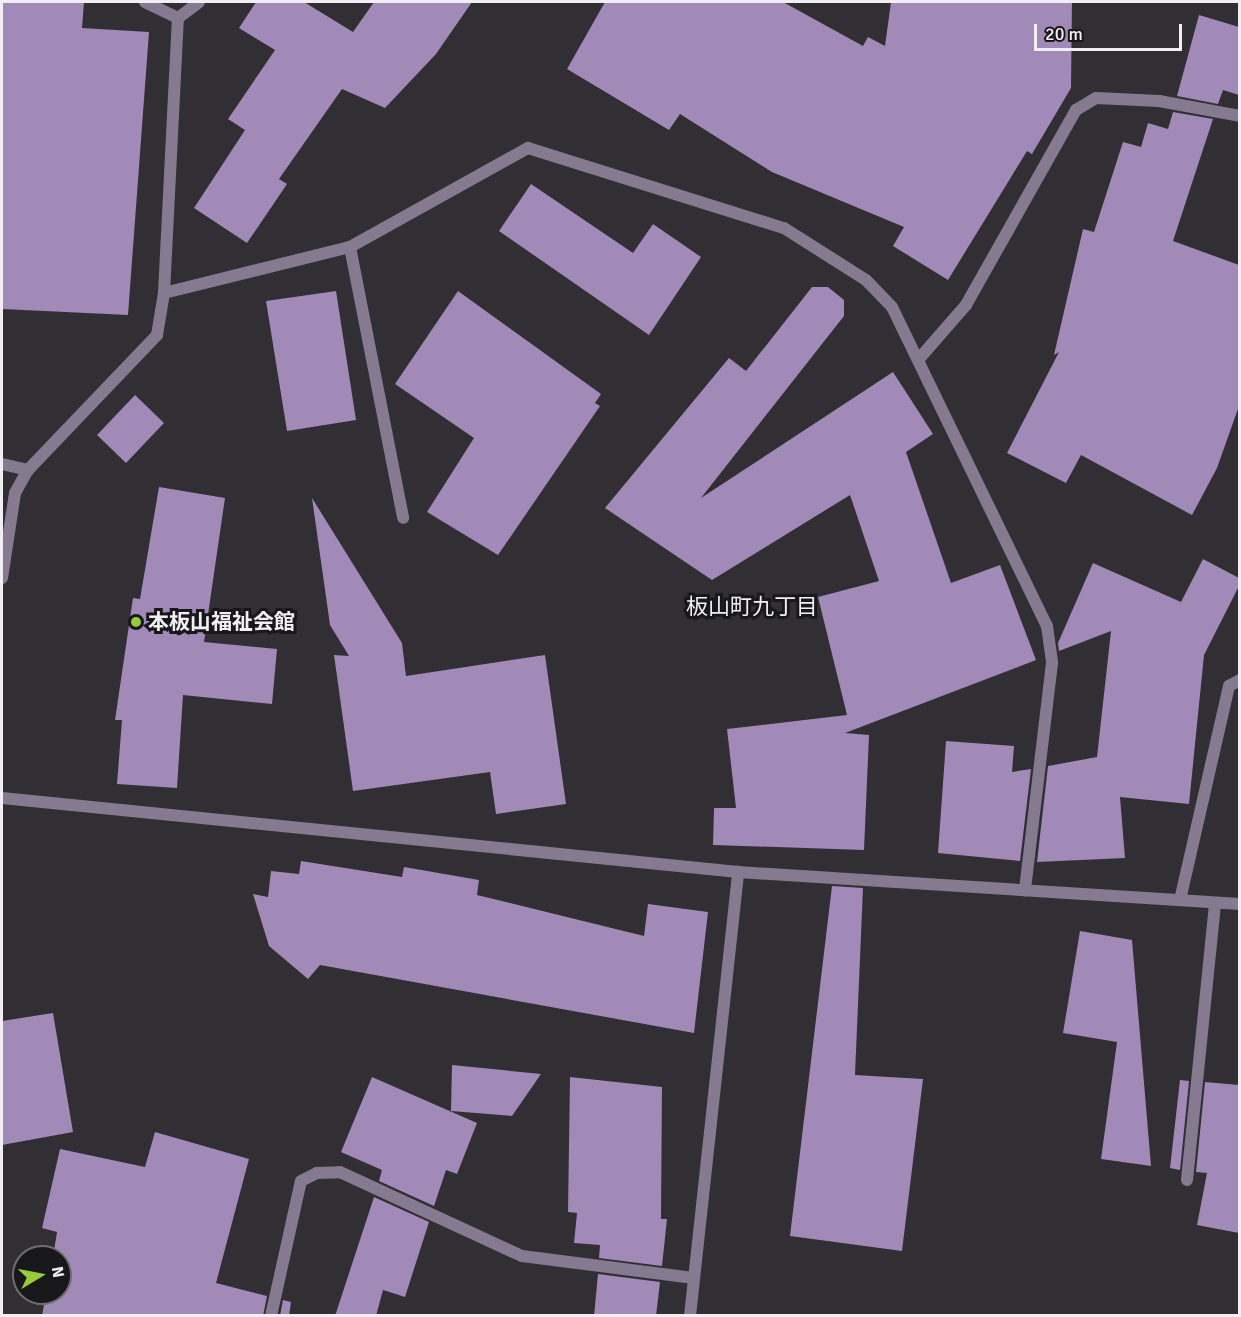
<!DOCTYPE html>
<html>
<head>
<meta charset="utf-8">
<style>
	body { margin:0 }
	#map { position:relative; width:1241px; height:1317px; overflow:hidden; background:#312e34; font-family:Signika,"Noto Sans JP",sans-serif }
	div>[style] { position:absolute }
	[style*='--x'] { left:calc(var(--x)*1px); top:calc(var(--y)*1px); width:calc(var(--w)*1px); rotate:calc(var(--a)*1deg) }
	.building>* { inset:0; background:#a189b8 }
	.lane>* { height:12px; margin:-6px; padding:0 6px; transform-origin:6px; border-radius:6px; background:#857a8f }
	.street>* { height:12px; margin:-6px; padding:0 6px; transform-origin:6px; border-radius:6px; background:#857a8f }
	.dots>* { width:16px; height:16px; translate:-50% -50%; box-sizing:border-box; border:3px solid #18171a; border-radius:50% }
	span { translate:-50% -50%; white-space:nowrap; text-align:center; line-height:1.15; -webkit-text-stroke:6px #18171a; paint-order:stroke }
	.poi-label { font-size:21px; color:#f1eff3; font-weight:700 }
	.left { translate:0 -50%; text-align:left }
	.neighbourhood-label { font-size:22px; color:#f1eff3 }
	.frame { position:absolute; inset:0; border:3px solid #f1eff3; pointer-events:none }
	.north { position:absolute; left:12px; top:1245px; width:60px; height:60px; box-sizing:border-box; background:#18171a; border:2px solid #6f6d71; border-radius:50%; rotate:80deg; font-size:16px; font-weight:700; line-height:24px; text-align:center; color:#f1eff3 }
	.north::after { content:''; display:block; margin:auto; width:21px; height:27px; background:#96cc39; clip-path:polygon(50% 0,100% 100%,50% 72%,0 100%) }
	.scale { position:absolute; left:1034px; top:24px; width:148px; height:27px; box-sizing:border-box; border:3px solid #f1eff3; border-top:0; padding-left:8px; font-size:18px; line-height:21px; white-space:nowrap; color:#f1eff3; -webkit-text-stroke:4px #18171a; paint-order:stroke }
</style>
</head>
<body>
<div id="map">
	<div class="building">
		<i style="clip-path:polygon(2px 2px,84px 2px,82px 28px,149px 32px,128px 315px,2px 309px)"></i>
		<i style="clip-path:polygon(256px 2px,304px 2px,353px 32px,374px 2px,472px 2px,436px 54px,385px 108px,342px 89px,279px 179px,287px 184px,247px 243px,194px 208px,245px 130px,228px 119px,275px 50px,239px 28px)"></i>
		<i style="clip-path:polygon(605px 2px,783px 2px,863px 46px,868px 37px,885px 46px,891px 2px,1072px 2px,1071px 88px,1032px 154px,1027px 151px,948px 280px,893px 246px,904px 227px,772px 172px,680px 114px,669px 130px,567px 69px)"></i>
		<i style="clip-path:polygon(1199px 15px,1239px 27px,1239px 95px,1223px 90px,1218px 104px,1177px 96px)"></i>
		<i style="clip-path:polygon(1173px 112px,1213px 119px,1173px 241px,1239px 265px,1239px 406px,1217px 468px,1192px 515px,1081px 455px,1066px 483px,1007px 453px,1059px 352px,1054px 355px,1083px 229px,1094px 232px,1123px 142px,1141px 147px,1148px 123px,1168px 129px)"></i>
		<i style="clip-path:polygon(531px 184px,633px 253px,653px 224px,701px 257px,649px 335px,499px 231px)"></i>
		<i style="clip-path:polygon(812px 287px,828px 287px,844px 300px,844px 316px,701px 498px,893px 372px,933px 434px,906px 452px,951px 583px,1000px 565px,1036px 660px,845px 733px,869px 735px,864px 850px,713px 845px,714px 808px,736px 808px,727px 729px,847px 715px,818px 597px,879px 581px,850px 495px,712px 580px,605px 508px,729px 358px,746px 371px)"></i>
		<i style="clip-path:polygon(336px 291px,356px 420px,287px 431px,266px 301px)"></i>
		<i style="clip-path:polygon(458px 291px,601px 394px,595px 403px,600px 406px,498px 555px,427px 512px,474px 438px,395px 384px)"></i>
		<i style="clip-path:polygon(135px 395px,164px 423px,126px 463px,97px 435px)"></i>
		<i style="clip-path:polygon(159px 487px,225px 498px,204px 642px,277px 649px,272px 704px,183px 695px,177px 788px,117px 784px,122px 720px,115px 720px,133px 598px,140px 599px)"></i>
		<i style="clip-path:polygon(312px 498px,402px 643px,406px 676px,545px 655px,566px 804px,496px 814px,490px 772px,353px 791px,334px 655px,349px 656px,330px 625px)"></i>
		<i style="clip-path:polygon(1203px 559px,1239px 578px,1239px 586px,1204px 655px,1189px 804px,1120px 797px,1125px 858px,1037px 862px,1048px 766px,1097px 757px,1111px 631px,1059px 651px,1058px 643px,1093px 563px,1181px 602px)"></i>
		<i style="clip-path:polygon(946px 741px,1014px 746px,1012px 772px,1031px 769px,1020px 861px,938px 853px)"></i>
		<i style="clip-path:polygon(301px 861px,402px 877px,404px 867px,479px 880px,477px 895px,644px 936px,648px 904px,708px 912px,694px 1033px,320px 965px,308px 979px,269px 946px,253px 894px,268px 897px,271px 871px,299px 874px)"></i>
		<i style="clip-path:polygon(832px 886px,863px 888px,855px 1075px,923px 1079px,902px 1251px,790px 1236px)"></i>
		<i style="clip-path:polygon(1080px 931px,1132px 940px,1151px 1166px,1101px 1159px,1117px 1042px,1063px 1033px)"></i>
		<i style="clip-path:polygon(53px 1013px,73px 1132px,2px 1145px,2px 1021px)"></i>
		<i style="clip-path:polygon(452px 1065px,541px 1074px,512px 1116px,451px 1111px)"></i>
		<i style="clip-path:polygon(372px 1077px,477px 1123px,457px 1174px,446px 1170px,434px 1206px,379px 1181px,382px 1170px,341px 1152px)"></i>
		<i style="clip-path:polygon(570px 1077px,662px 1087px,661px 1219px,667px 1219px,662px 1266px,599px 1258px,600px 1245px,574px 1243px,577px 1213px,568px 1212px)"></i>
		<i style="clip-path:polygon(1180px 1080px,1189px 1081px,1180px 1170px,1170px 1168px)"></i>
		<i style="clip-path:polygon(1205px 1082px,1239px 1085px,1239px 1233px,1197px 1225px,1207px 1173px,1196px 1172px)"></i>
		<i style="clip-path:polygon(155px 1132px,249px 1159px,216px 1283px,267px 1296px,263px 1316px,42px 1316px,46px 1293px,60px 1293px,60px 1257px,53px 1257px,57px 1232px,42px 1228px,60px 1149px,145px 1167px)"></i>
		<i style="clip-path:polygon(374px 1197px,429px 1222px,405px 1297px,383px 1290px,376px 1316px,335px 1316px)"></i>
		<i style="clip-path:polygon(598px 1274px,660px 1282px,656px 1316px,594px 1316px)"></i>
		<i style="clip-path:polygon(283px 1300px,291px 1302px,289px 1316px,280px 1316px)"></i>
	</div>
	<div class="lane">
		<i style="--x:350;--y:247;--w:276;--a:78.9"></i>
		<i style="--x:1180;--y:900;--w:220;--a:-77.1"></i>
		<i style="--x:1229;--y:686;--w:13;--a:-29"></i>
		<i style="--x:1187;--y:1180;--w:278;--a:-84.2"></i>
	</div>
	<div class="street">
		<i style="--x:145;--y:2;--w:37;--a:26"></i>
		<i style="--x:164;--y:293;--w:192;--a:-13.9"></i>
		<i style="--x:350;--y:247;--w:204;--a:-29.1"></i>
		<i style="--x:528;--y:148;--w:268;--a:17.4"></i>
		<i style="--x:784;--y:228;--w:97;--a:32.4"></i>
		<i style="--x:866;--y:280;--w:37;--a:46"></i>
		<i style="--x:892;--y:307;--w:355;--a:64.1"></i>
		<i style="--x:1047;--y:626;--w:37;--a:82"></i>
		<i style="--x:1052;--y:663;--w:229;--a:96.8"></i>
		<i style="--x:918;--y:360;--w:73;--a:-48.9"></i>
		<i style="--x:966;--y:305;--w:224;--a:-60.6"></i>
		<i style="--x:1076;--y:110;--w:23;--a:-31"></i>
		<i style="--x:1096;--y:98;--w:63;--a:2.7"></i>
		<i style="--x:1159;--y:101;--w:82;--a:10.5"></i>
		<i style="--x:2;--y:464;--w:27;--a:13"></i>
		<i style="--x:2;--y:578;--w:86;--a:-81.3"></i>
		<i style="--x:15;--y:493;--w:26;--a:-61"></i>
		<i style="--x:28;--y:470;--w:187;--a:-46.3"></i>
		<i style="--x:157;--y:335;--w:43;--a:-80.5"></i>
		<i style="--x:164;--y:293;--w:275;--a:-87.1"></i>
		<i style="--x:178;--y:18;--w:26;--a:-37"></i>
		<i style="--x:2;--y:798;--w:740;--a:5.74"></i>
		<i style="--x:738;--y:872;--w:503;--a:3.65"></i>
		<i style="--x:271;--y:1316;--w:138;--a:-77.5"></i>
		<i style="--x:301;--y:1181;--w:18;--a:-27"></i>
		<i style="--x:317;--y:1173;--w:23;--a:-2"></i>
		<i style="--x:340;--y:1172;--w:200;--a:24.8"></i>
		<i style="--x:522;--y:1256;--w:173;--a:7.3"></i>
		<i style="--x:690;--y:1316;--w:447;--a:-83.8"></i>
	</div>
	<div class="dots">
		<i style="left:136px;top:622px;background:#96cc39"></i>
	</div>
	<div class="poi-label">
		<span class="left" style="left:148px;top:622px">本板山福祉会館</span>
	</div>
	<div class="neighbourhood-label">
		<span style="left:752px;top:607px">板山町九丁目</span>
	</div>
	<div class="frame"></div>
	<div class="north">N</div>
	<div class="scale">20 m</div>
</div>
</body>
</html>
